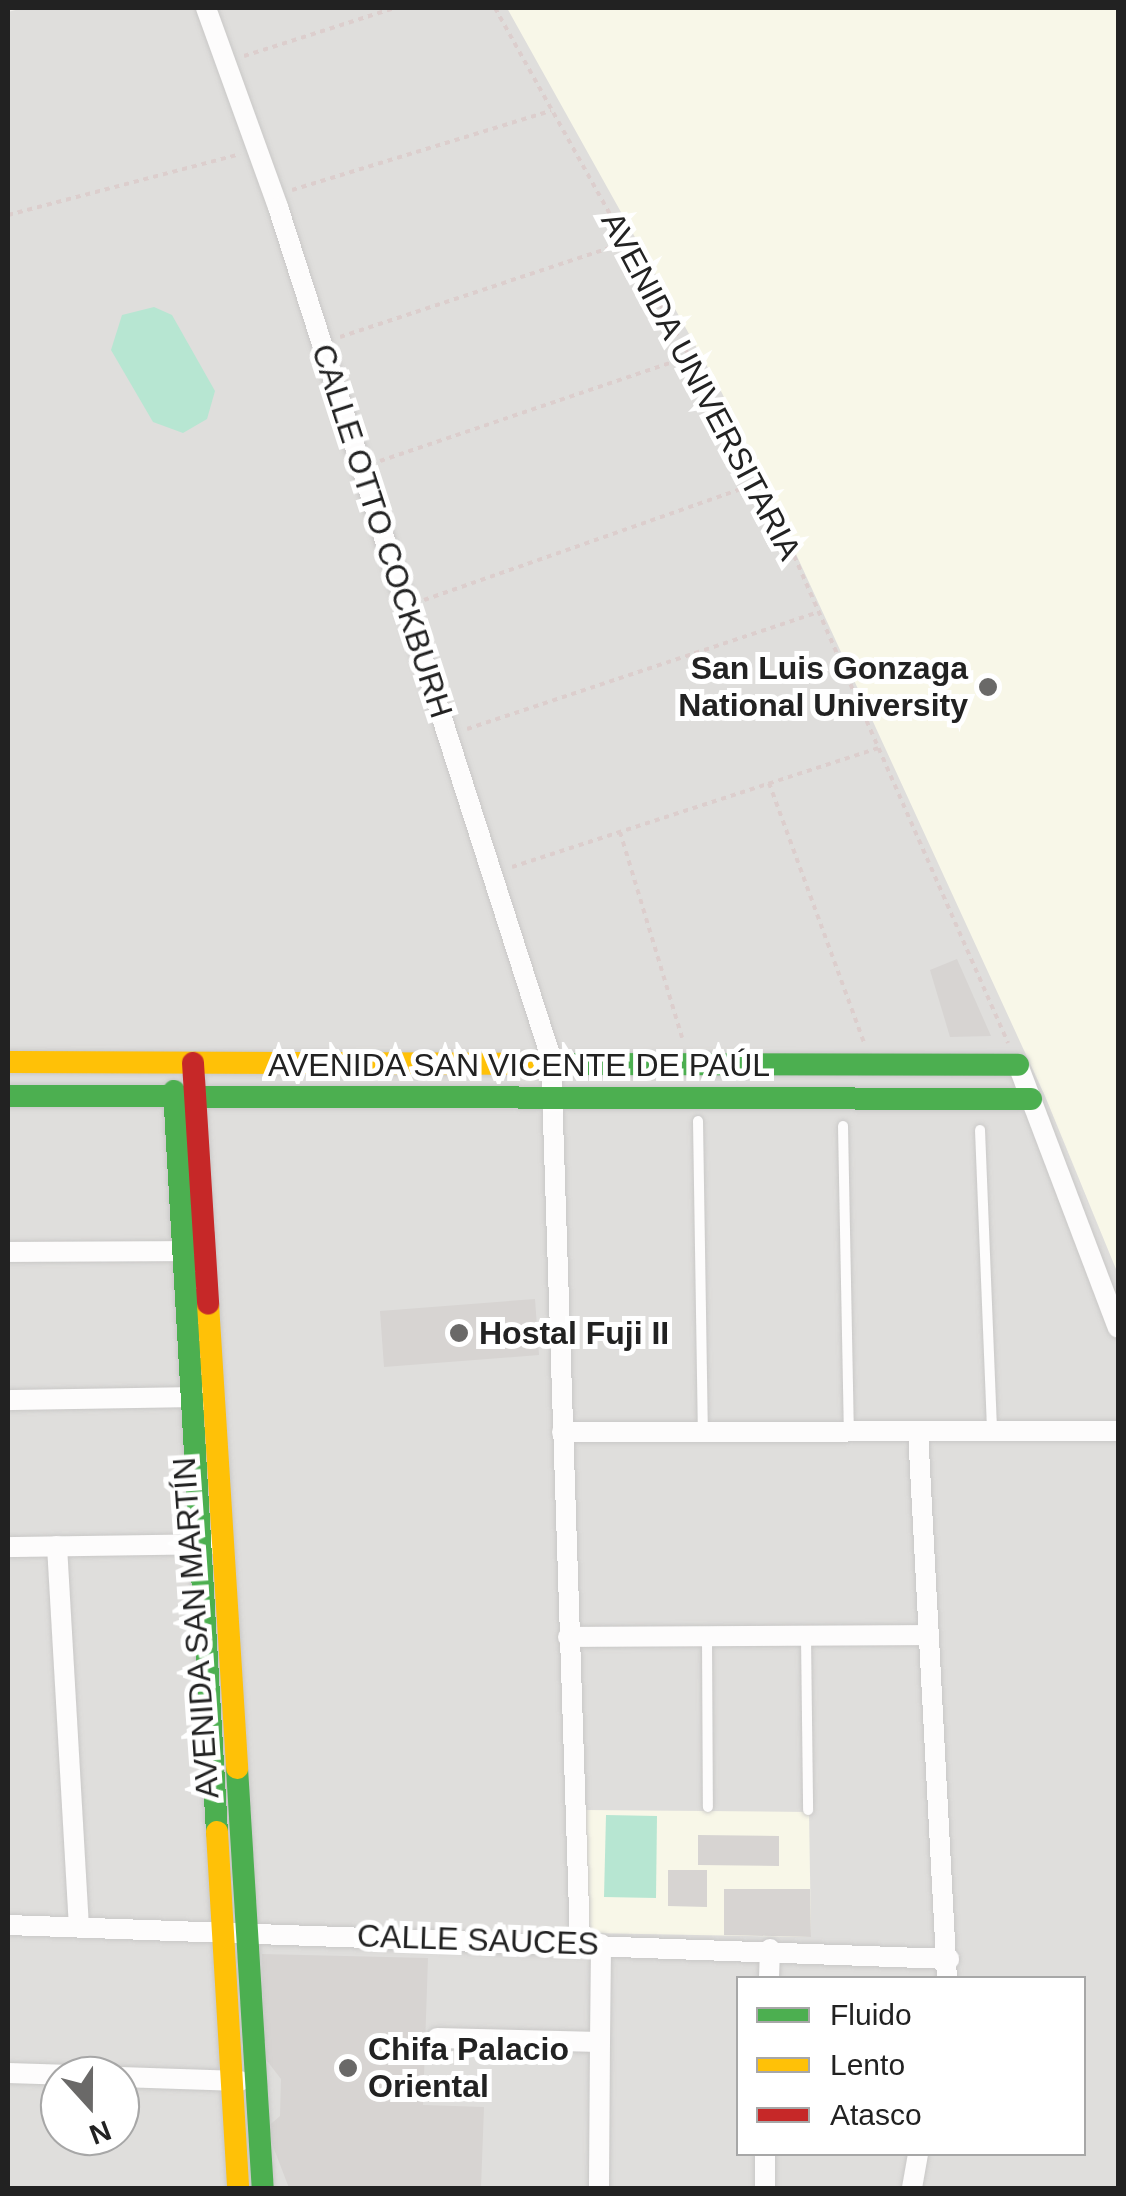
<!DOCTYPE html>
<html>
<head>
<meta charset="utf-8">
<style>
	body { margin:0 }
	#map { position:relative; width:1126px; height:2196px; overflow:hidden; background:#f0eeeb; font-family:Helvetica,sans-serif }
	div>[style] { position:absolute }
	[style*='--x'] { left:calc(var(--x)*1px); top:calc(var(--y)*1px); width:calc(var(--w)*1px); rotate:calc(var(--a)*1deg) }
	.residential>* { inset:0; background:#dfdedc }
	.education>* { inset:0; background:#f8f7e8 }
	.pitch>* { inset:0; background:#b7e6d2 }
	.building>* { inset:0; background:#d7d4d2 }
	.path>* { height:4px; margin-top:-2px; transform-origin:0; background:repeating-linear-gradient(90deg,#dccecd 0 5px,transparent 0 10px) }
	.roads { filter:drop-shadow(0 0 2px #c9c8c7) drop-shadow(0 0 2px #c9c8c7) }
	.lane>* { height:10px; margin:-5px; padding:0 5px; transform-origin:5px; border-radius:5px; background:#fdfcfc }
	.street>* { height:20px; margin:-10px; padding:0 10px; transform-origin:10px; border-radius:10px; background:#fdfcfc }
	.fast>* { height:22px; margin:-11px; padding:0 11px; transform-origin:11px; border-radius:11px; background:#4caf50 }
	.slow>* { height:22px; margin:-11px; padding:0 11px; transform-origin:11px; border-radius:11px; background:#ffc107 }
	.jam>* { height:22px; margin:-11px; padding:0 11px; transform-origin:11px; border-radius:11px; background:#c62828 }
	.dots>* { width:28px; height:28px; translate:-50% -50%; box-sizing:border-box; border:5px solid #fff; border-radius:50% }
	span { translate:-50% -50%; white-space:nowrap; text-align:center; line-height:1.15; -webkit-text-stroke:10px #fff; paint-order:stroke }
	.street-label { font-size:32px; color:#222 }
	.poi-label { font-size:32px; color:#222; font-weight:700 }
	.right { translate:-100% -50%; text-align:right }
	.left { translate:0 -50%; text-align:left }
	.frame { position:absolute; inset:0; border:10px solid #222; pointer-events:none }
	.legend { position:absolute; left:736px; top:1976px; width:350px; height:180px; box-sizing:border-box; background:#fff; border:2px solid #a7a7a7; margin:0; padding:12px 18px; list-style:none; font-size:30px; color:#222 }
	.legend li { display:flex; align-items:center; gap:20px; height:50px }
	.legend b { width:50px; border:2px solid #a7a7a7 }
	.north { position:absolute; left:40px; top:2056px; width:100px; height:100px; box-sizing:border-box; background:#fff; border:2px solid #a7a7a7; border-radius:50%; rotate:159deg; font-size:28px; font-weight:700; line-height:40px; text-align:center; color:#222 }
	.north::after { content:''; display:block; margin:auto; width:35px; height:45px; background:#6a6968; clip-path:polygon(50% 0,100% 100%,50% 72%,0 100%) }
</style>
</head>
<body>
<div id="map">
	<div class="residential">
		<i style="clip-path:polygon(evenodd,23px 8px,1118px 8px,1118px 2188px,8px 2188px,8px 12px,23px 8px,738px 1978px,1084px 1978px,1084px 2154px,738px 2154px,738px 1978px,23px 8px,60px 2076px,120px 2076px,120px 2136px,60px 2136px,60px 2076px)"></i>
	</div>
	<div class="education">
		<i style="clip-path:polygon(507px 8px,1118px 8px,1118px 1274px,1045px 1096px,722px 393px)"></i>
		<i style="clip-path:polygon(585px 1810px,809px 1812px,811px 1937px,587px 1933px)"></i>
	</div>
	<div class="pitch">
		<i style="clip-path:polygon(154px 307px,172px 315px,215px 391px,207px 419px,183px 433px,153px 422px,111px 350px,122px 315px)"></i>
		<i style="clip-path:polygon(606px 1815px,657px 1816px,656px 1898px,604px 1897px)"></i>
	</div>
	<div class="building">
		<i style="clip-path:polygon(957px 959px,991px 1036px,950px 1037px,930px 970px)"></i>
		<i style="clip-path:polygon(535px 1299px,539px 1355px,384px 1367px,380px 1311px)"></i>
		<i style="clip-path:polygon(698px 1835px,779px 1836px,779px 1866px,698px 1865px)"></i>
		<i style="clip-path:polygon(668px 1870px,707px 1870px,707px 1907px,668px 1906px)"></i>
		<i style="clip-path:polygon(724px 1889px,810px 1889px,811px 1937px,724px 1935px)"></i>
		<i style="clip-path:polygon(262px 1954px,428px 1958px,423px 2105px,484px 2107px,481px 2188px,289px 2188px,266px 2128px,280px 2116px,281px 2079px,264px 2057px)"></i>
	</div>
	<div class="path">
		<i style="--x:495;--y:8;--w:565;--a:60.85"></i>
		<i style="--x:770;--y:501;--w:592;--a:66.29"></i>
		<i style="--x:244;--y:56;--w:157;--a:-17.7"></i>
		<i style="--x:292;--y:190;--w:271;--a:-17"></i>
		<i style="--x:8;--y:215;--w:240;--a:-14.7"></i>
		<i style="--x:340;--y:337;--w:300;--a:-18.3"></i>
		<i style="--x:380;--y:461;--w:325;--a:-18.7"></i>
		<i style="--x:424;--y:600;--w:355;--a:-19.3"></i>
		<i style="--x:467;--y:729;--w:370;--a:-18.4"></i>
		<i style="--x:769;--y:783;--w:276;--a:69.9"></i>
		<i style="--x:620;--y:832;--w:215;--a:73.2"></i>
		<i style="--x:512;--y:867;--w:385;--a:-18"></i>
	</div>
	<div class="roads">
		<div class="lane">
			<i style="--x:698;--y:1121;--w:310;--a:89.1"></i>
			<i style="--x:843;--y:1126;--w:305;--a:88.9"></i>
			<i style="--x:980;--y:1130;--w:300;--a:87.7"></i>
			<i style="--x:806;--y:1636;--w:174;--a:89.3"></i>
			<i style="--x:707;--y:1637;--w:170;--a:89.7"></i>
		</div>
		<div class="street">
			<i style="--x:206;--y:8;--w:212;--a:70.1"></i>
			<i style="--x:278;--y:207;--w:894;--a:72.21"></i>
			<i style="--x:551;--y:1058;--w:885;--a:88.12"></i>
			<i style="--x:1018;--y:1065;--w:281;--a:69.2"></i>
			<i style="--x:8;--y:1252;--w:185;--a:-0.3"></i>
			<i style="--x:8;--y:1400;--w:194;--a:-0.9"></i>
			<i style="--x:918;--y:1431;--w:548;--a:86.97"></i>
			<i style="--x:562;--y:1432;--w:556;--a:-0.1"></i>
			<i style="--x:57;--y:1546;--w:381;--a:86.7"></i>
			<i style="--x:8;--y:1547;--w:203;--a:-0.8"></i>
			<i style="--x:568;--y:1637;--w:360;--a:-0.3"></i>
			<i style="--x:8;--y:1925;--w:942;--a:2.07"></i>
			<i style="--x:769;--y:1978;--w:29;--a:-88"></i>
			<i style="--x:437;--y:2038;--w:163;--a:1.4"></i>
			<i style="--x:600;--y:2042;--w:146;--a:90.4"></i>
			<i style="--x:600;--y:2042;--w:98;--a:-89.4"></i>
			<i style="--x:8;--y:2073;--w:95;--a:1.8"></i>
			<i style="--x:120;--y:2077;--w:120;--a:1.9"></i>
			<i style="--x:765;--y:2188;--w:34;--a:-90"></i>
			<i style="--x:912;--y:2188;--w:35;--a:-80"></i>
		</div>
		<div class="fast">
			<i style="--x:559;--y:1064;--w:459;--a:0.1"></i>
			<i style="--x:174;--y:1091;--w:742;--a:86.68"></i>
			<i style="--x:8;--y:1096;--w:1023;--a:0.17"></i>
			<i style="--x:237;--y:1768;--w:421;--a:86.5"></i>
		</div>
		<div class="slow">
			<i style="--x:8;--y:1062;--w:551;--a:0.21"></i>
			<i style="--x:208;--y:1304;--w:465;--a:86.4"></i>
			<i style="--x:217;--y:1832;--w:357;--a:86.6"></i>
		</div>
		<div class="jam">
			<i style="--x:193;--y:1063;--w:241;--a:86.4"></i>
		</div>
	</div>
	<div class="dots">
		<i style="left:988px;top:687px;background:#6a6968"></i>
		<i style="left:459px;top:1333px;background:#6a6968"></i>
		<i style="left:348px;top:2068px;background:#6a6968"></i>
	</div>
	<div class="street-label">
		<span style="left:701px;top:386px;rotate:62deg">AVENIDA UNIVERSITARIA</span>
		<span style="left:382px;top:531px;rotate:72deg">CALLE OTTO COCKBURH</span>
		<span style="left:519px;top:1065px">AVENIDA SAN VICENTE DE PAÚL</span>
		<span style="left:196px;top:1628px;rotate:-94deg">AVENIDA SAN MARTÍN</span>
		<span style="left:478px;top:1940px;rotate:2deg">CALLE SAUCES</span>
	</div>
	<div class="poi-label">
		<span class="right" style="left:968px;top:687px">San Luis Gonzaga<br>National University</span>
		<span class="left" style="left:479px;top:1333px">Hostal Fuji II</span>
		<span class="left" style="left:368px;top:2068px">Chifa Palacio<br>Oriental</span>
	</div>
	<div class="frame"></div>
	<ul class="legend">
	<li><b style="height:12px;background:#4caf50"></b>Fluido</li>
	<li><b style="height:12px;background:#ffc107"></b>Lento</li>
	<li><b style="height:12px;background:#c62828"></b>Atasco</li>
	</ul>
	<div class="north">N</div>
</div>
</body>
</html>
